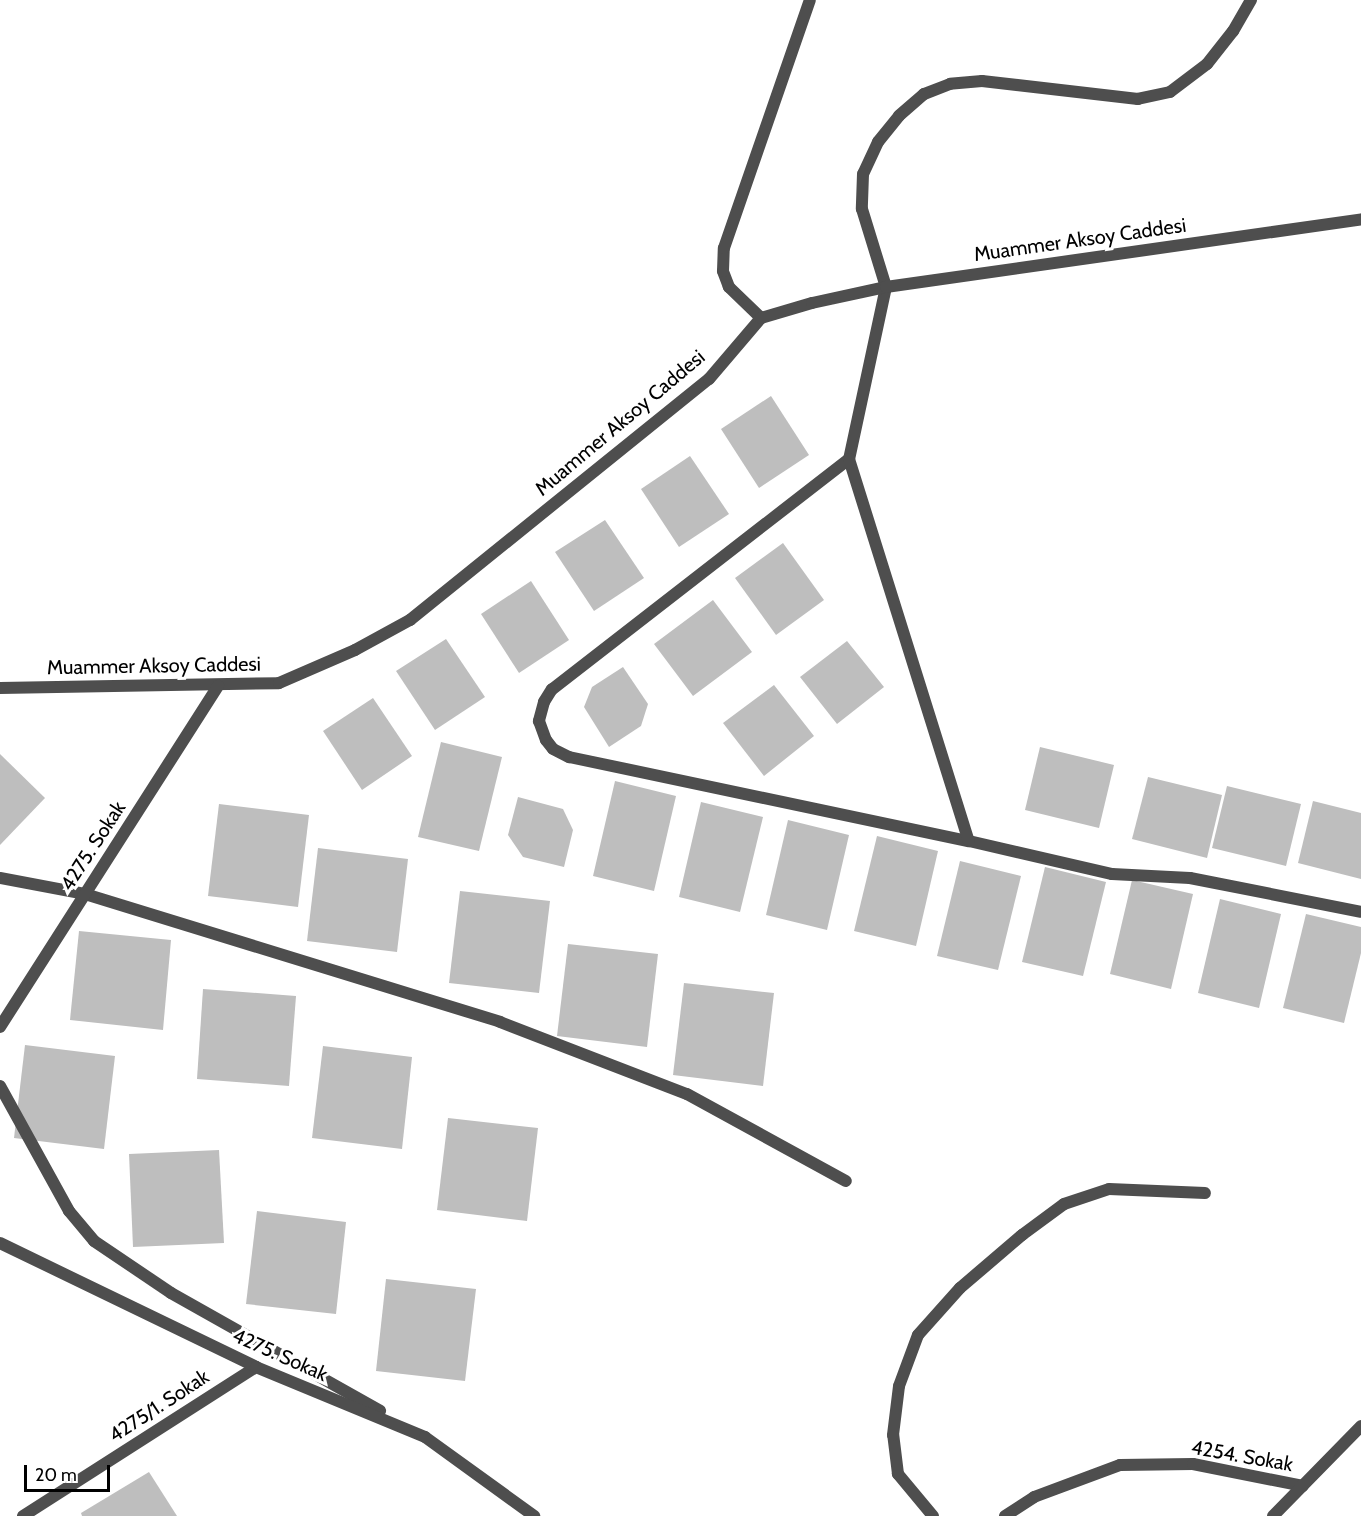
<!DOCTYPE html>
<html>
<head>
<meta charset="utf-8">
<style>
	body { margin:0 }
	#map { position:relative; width:1361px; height:1516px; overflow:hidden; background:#fff; font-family:Cabin,sans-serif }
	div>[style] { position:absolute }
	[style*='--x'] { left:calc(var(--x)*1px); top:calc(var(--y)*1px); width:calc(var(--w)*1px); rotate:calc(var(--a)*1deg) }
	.building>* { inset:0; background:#bebebe }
	.service>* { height:12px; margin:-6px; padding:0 6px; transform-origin:6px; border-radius:6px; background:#4e4e4e }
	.minor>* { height:12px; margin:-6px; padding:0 6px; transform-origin:6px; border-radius:6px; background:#4e4e4e }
	.tertiary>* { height:12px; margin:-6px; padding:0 6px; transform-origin:6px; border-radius:6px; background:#4e4e4e }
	span { translate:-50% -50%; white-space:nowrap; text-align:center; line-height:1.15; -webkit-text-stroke:6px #fff; paint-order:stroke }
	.street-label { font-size:20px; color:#000 }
	.scale { position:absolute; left:24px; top:1465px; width:86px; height:27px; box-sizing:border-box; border:3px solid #000; border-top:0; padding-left:8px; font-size:18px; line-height:21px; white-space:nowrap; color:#000; -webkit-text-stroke:4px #fff; paint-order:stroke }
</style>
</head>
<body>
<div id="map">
	<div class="building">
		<i style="clip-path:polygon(771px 396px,809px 455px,759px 488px,721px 429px)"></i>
		<i style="clip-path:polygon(690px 456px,729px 514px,679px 547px,641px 489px)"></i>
		<i style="clip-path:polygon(605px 520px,644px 578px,594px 611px,555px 552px)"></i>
		<i style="clip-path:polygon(783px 543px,824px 600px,776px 635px,735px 578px)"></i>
		<i style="clip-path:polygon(531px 581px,569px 640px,519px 673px,481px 614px)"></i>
		<i style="clip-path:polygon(713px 600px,752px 652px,693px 696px,654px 644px)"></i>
		<i style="clip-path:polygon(446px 639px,485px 697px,435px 730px,396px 671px)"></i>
		<i style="clip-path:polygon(847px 641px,884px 687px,837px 724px,800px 677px)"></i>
		<i style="clip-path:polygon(623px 667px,648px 704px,641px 726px,609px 747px,584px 707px,592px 687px)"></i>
		<i style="clip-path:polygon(774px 685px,814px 736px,764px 776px,723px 723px)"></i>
		<i style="clip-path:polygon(373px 698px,412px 756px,362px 790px,323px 731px)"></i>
		<i style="clip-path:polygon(441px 742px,502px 757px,479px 851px,418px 837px)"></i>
		<i style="clip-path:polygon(1040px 747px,1114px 765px,1099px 828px,1025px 810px)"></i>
		<i style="clip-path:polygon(0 754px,45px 798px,0 845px)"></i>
		<i style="clip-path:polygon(1148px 777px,1222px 795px,1207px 858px,1132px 839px)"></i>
		<i style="clip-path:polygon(615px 781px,676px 796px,654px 891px,593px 876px)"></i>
		<i style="clip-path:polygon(1227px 786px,1301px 804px,1286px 866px,1212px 848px)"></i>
		<i style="clip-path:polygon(518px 797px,563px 809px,573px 830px,564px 867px,523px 857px,508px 835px)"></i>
		<i style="clip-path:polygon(1313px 801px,1361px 813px,1361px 879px,1298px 863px)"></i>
		<i style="clip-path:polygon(701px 802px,763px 817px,740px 912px,679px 897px)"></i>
		<i style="clip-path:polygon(219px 804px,309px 815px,298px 907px,208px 896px)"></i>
		<i style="clip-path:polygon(788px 820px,849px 835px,827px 930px,766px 915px)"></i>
		<i style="clip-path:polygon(877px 836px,938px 851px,916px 946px,854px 931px)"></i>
		<i style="clip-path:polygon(318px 848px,408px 859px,397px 952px,307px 941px)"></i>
		<i style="clip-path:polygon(960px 861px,1021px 876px,998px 970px,937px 956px)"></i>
		<i style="clip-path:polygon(1045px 867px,1106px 882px,1083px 976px,1022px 962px)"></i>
		<i style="clip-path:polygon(1132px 880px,1193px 894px,1171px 989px,1110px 974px)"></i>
		<i style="clip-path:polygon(460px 891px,550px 901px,539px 993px,449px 983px)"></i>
		<i style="clip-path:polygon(1220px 899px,1281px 914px,1259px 1008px,1198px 993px)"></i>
		<i style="clip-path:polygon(1306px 914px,1361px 927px,1361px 953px,1344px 1023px,1283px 1008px)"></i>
		<i style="clip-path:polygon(79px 931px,171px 940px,163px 1030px,70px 1020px)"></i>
		<i style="clip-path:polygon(568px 944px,658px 954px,647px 1047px,557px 1036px)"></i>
		<i style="clip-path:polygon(684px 983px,774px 993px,763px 1086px,673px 1075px)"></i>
		<i style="clip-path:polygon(203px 989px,296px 996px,289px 1086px,197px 1079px)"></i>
		<i style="clip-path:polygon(25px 1045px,115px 1056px,104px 1149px,14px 1138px)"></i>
		<i style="clip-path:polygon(323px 1046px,412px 1057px,402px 1149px,312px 1138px)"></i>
		<i style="clip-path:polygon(448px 1118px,538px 1128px,527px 1221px,437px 1210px)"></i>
		<i style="clip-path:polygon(219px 1150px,224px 1243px,133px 1247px,129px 1154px)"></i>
		<i style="clip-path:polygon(257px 1211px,346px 1222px,336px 1314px,246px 1304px)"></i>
		<i style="clip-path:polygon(386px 1279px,476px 1289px,465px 1381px,376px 1371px)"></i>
		<i style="clip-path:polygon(149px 1472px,177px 1516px,82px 1516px,81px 1513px)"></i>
	</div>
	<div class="service">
		<i style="--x:761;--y:318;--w:45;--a:-135.9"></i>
		<i style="--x:729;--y:287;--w:17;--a:-111"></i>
		<i style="--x:723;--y:271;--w:23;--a:-88"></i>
		<i style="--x:724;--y:248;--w:262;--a:-70.9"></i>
	</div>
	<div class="minor">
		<i style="--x:1251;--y:0;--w:36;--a:120"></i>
		<i style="--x:1233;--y:31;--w:42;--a:128.2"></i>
		<i style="--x:1207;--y:64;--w:46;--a:142.9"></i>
		<i style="--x:1170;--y:92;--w:33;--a:168"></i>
		<i style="--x:1138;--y:99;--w:157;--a:-173.4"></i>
		<i style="--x:982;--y:81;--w:32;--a:175"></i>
		<i style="--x:950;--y:84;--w:28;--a:159"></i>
		<i style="--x:924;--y:94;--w:33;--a:139"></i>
		<i style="--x:899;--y:116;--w:33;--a:129"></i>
		<i style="--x:878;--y:142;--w:35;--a:115"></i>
		<i style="--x:863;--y:174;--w:35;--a:92"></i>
		<i style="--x:862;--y:209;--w:82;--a:72.9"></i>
		<i style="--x:886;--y:287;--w:176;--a:102.1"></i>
		<i style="--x:849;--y:459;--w:376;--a:142.2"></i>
		<i style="--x:552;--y:689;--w:15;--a:122"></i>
		<i style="--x:544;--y:702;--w:20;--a:105"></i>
		<i style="--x:539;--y:721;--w:20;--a:70"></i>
		<i style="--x:546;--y:740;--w:11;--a:52"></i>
		<i style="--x:553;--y:749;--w:18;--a:27"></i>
		<i style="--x:569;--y:757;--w:409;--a:11.9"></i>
		<i style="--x:969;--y:841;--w:147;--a:13"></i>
		<i style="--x:1112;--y:874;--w:78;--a:2.9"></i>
		<i style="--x:1190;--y:878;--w:174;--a:11.2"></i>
		<i style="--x:849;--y:459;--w:400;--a:72.6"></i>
		<i style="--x:0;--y:878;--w:86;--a:10.7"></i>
		<i style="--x:85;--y:894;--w:434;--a:17.1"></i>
		<i style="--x:500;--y:1022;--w:200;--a:21.1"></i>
		<i style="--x:687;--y:1094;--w:181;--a:28.7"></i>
		<i style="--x:23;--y:1516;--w:277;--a:-32.6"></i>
		<i style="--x:933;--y:1516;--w:55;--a:-129.8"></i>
		<i style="--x:898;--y:1474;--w:39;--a:-97"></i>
		<i style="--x:893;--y:1435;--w:49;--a:-83"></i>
		<i style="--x:899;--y:1386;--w:54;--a:-69.6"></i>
		<i style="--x:918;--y:1335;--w:63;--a:-48.2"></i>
		<i style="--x:960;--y:1288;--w:82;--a:-40.5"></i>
		<i style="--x:1022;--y:1235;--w:52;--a:-36.4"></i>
		<i style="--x:1064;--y:1204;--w:47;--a:-18.4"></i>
		<i style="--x:1109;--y:1189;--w:96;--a:2.4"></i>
		<i style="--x:1005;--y:1516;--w:35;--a:-33"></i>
		<i style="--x:1034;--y:1497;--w:92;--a:-20.4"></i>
		<i style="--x:1120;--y:1465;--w:73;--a:-0.8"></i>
		<i style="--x:1193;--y:1464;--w:112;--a:11.3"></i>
		<i style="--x:1273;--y:1516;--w:126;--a:-45.6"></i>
	</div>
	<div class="tertiary">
		<i style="--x:0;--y:688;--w:279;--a:-1"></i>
		<i style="--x:279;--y:683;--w:83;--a:-23.5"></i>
		<i style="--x:355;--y:650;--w:63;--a:-28.6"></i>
		<i style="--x:410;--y:620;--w:384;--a:-38.9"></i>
		<i style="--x:709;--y:379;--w:80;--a:-49.6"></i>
		<i style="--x:761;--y:318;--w:53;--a:-16.4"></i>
		<i style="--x:812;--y:303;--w:76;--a:-12.2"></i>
		<i style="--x:886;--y:287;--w:480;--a:-8.1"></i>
		<i style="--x:0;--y:1027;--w:405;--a:-57.4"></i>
		<i style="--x:0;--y:1086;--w:143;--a:61.1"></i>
		<i style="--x:69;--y:1211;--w:39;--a:50"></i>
		<i style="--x:94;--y:1241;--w:93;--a:34"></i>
		<i style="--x:171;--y:1293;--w:240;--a:29.4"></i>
		<i style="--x:0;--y:1243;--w:284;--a:25.8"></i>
		<i style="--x:256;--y:1367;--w:183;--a:22.5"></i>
		<i style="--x:425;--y:1437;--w:135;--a:35.9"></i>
	</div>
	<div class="street-label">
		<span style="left:1080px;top:240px;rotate:-8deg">Muammer Aksoy Caddesi</span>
		<span style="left:620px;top:423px;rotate:-40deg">Muammer Aksoy Caddesi</span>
		<span style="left:154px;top:666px;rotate:-1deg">Muammer Aksoy Caddesi</span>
		<span style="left:93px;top:846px;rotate:-57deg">4275. Sokak</span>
		<span style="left:280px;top:1355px;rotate:24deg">4275. Sokak</span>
		<span style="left:159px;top:1406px;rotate:-33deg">4275/1. Sokak</span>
		<span style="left:1242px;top:1456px;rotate:10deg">4254. Sokak</span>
	</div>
	<div class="scale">20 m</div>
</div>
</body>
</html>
